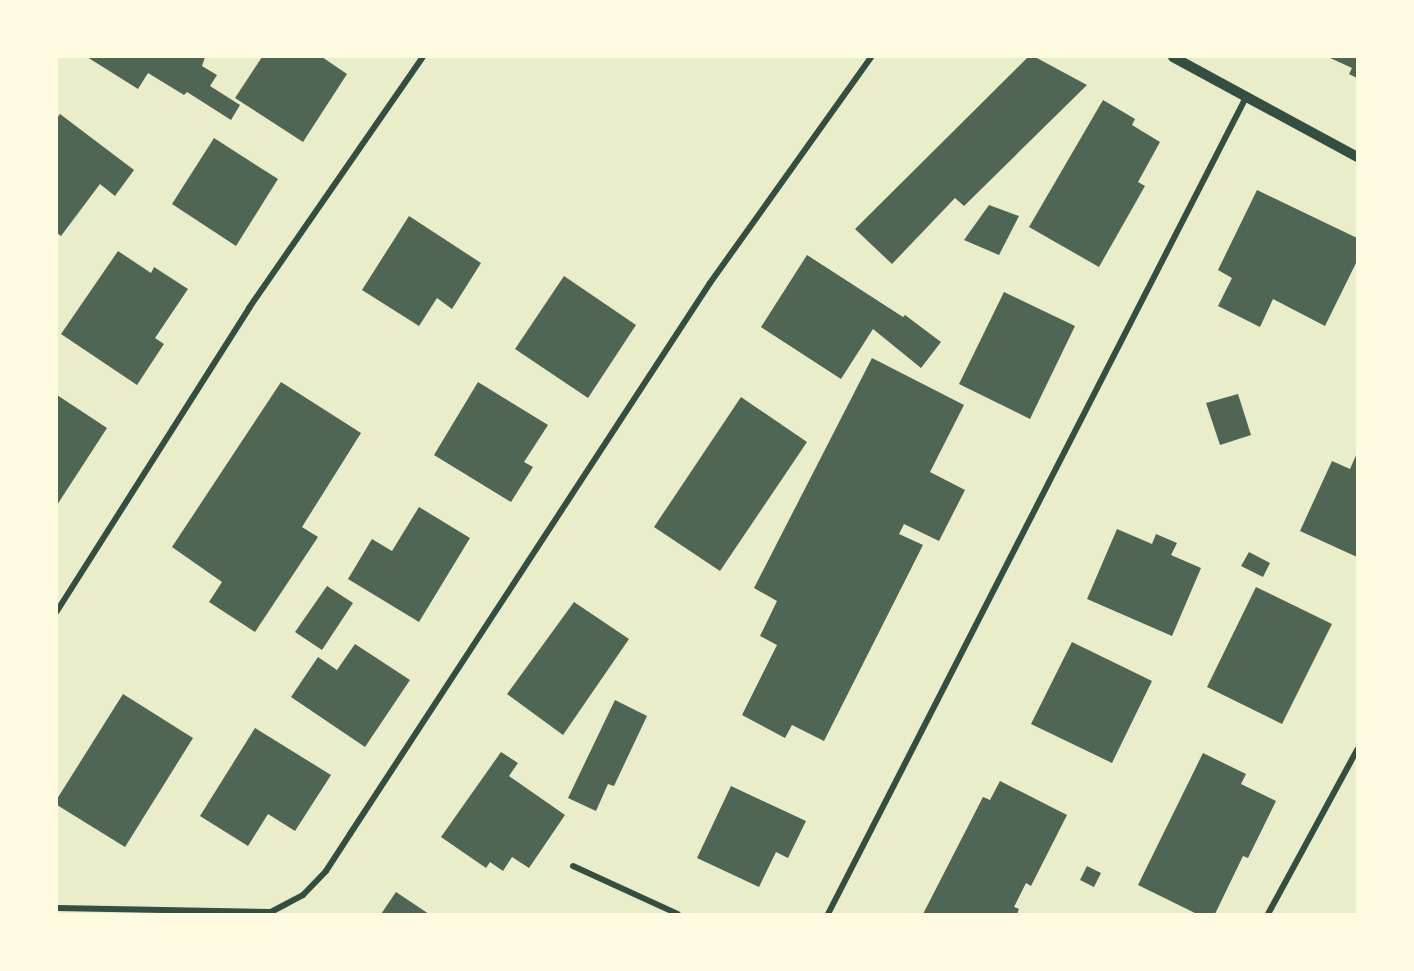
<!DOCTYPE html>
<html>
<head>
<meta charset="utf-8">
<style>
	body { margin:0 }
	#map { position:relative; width:1414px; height:971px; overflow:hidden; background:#e9edc9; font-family:"Fira Sans Condensed",sans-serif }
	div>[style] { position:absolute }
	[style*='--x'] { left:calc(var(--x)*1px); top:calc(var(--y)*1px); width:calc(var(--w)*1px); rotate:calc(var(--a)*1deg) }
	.building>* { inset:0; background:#4f6655 }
	.minor>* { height:6px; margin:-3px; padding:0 3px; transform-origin:3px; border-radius:3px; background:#344e41 }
	.tertiary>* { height:10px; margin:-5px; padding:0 5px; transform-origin:5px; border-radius:5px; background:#344e41 }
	span { translate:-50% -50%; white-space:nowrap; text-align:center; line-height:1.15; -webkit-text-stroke:5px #fefae0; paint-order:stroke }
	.frame { position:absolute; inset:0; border:58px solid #fefae0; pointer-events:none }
</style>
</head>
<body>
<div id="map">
	<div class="building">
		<i style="clip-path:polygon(87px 57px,205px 57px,202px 66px,217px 75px,210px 86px,240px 105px,231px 120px,187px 92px,184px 95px,148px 73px,138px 89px)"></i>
		<i style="clip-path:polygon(262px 57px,322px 57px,347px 74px,303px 142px,235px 98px)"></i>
		<i style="clip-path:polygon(1028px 57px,1035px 57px,1087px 85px,964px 206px,955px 198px,892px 264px,855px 229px)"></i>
		<i style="clip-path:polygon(1328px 57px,1357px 57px,1357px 78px,1349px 74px,1352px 68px)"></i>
		<i style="clip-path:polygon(1103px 100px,1135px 119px,1132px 125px,1160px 142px,1138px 182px,1145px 186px,1099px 267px,1029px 227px)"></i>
		<i style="clip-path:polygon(60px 114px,134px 170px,115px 196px,100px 184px,61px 236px,57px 233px,57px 118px)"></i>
		<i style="clip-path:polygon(214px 138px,278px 179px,236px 246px,172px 204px)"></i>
		<i style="clip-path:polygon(1257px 190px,1357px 238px,1357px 261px,1325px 326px,1273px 299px,1260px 327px,1218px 306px,1232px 278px,1218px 270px)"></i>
		<i style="clip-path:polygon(989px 205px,1019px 216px,999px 255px,964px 240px)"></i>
		<i style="clip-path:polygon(409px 216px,481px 263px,452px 309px,437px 298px,419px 326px,362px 290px)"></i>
		<i style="clip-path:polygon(118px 251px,151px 273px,154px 267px,188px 289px,155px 338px,164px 344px,137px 385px,61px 334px)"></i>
		<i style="clip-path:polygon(807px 255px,903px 317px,905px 315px,941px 342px,921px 368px,873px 329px,841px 379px,761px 327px)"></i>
		<i style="clip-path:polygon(564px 276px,636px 325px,588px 398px,515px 349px)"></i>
		<i style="clip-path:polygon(1004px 292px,1075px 326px,1030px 419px,959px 384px)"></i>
		<i style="clip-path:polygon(872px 358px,964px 405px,930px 472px,965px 490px,939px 541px,904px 524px,899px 534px,923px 545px,824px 741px,792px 725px,785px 738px,742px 715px,777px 645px,760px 636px,777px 601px,754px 588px)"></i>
		<i style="clip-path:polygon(281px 382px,361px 433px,302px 527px,318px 537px,255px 632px,209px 602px,222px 582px,172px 547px)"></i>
		<i style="clip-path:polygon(478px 382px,548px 425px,524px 462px,533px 467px,511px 502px,434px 455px)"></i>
		<i style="clip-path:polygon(1238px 394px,1251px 435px,1220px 445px,1206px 403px)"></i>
		<i style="clip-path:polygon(57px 395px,107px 428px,57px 505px)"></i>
		<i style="clip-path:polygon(741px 397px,807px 442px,720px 571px,654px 527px)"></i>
		<i style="clip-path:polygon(1357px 453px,1357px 557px,1300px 531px,1332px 461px,1350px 469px)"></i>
		<i style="clip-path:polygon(419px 507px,470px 538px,419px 622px,348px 579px,372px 539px,392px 551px)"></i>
		<i style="clip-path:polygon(1117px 529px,1152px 544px,1156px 534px,1177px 543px,1171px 555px,1201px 568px,1172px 636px,1087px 599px)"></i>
		<i style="clip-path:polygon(1249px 552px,1270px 563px,1263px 577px,1241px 566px)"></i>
		<i style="clip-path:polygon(327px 586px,353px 603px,322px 650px,295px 632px)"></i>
		<i style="clip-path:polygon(1256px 587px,1332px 624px,1282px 724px,1207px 687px)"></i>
		<i style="clip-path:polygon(574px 602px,629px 639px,563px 735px,507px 694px)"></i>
		<i style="clip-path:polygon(1072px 642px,1152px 681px,1112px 763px,1031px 724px)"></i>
		<i style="clip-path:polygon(355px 644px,410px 680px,365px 747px,291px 697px,318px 657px,337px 670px)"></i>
		<i style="clip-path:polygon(123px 694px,193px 738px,125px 847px,57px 805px,57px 799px)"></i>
		<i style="clip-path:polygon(615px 700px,647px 716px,614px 786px,608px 784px,596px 811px,568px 798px)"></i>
		<i style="clip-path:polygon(255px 728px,331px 775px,295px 831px,268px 814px,248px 846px,200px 816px)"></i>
		<i style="clip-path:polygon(501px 752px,518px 763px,509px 776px,565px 815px,529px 868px,512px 857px,503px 871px,490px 862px,486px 868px,441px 837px)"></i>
		<i style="clip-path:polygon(1203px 753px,1246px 774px,1241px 784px,1276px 801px,1248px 858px,1243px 856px,1215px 914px,1197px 914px,1138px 885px)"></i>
		<i style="clip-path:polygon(1000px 781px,1067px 815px,1031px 886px,1026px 883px,1014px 907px,1019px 909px,1017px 914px,923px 914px,983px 797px,990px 800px)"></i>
		<i style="clip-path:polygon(731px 786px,806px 821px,788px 858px,776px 852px,759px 887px,697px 858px)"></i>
		<i style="clip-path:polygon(1087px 866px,1101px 873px,1094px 887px,1080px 880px)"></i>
		<i style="clip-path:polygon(396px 892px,429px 914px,381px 914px)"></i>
	</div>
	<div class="minor">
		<i style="--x:57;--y:611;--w:359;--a:-57.6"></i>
		<i style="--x:249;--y:308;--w:305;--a:-55.3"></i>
		<i style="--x:573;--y:866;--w:115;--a:24.6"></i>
		<i style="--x:57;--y:908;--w:214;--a:1.1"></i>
		<i style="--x:271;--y:912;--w:36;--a:-28"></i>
		<i style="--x:303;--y:895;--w:33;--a:-46"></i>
		<i style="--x:326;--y:871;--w:44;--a:-57"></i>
		<i style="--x:350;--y:834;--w:658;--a:-56.84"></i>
		<i style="--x:710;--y:283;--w:277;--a:-54.5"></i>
		<i style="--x:828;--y:914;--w:918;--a:-62.9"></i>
		<i style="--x:1268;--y:914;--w:187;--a:-61.5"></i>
	</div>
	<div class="tertiary">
		<i style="--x:1173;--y:57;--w:209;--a:28.5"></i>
	</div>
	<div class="frame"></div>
</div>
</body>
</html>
